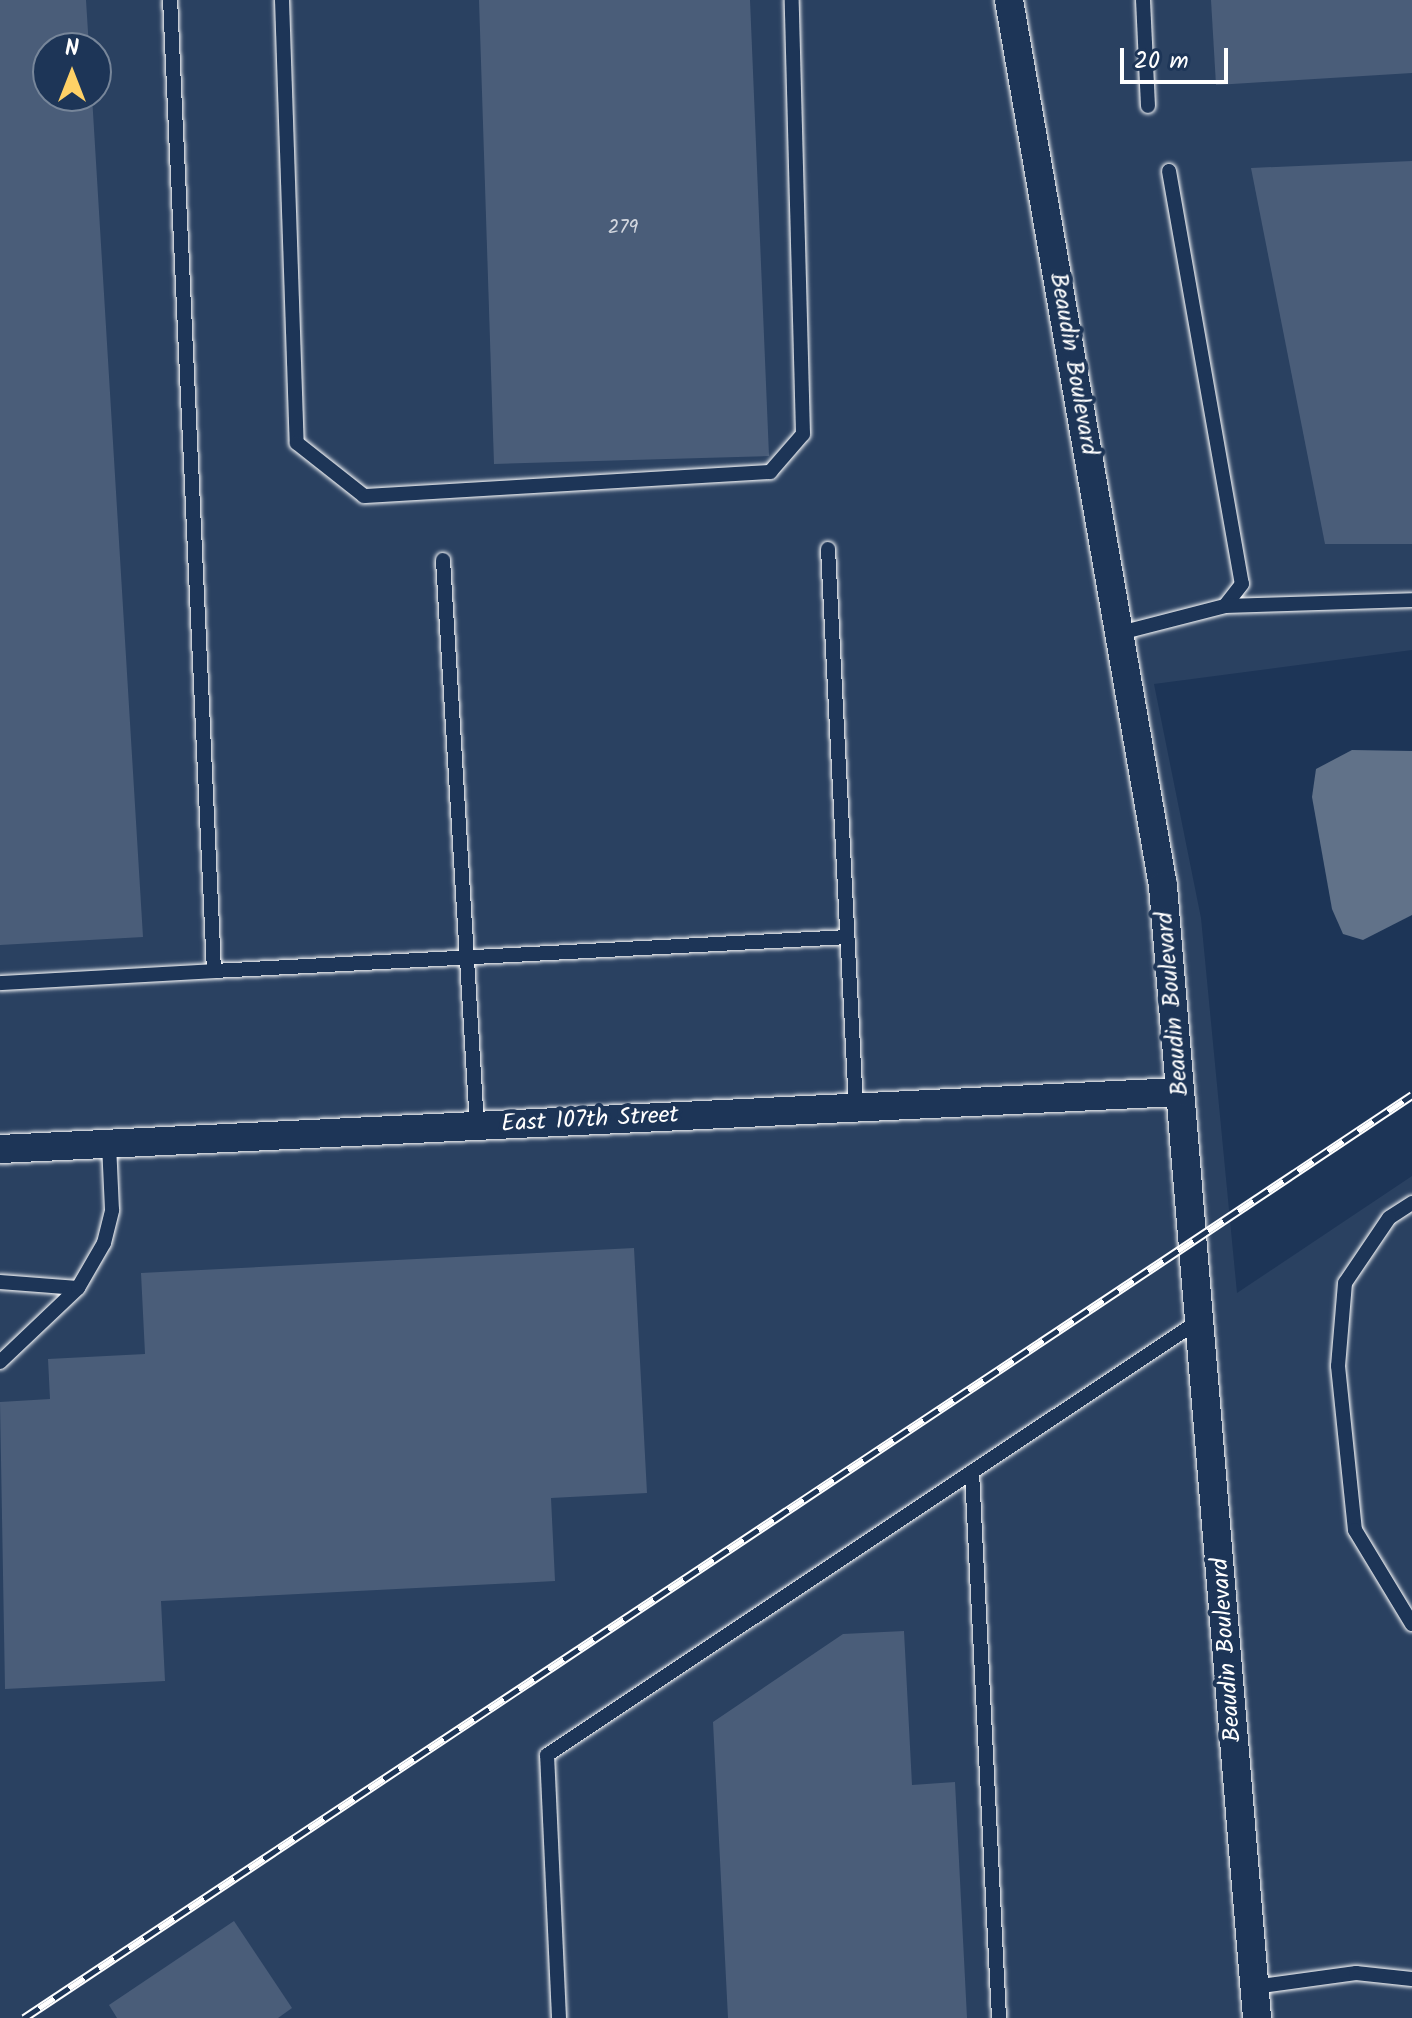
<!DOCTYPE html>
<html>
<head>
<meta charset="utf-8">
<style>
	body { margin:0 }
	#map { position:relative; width:1412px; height:2018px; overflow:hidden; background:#1d3557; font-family:Kalam,sans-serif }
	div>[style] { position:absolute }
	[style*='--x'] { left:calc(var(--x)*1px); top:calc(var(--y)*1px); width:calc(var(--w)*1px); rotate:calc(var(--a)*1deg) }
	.built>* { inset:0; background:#2a4161 }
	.water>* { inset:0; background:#617289 }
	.building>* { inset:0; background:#4a5d79 }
	.roads { filter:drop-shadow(0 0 2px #fff) drop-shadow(0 0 2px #fff) }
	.service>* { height:14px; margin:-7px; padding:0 7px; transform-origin:7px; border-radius:7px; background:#1d3557 }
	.minor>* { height:28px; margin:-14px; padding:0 14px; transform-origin:14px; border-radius:14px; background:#1d3557 }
	.rail>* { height:9px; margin-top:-4.5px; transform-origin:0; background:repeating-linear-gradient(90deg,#1d3557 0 18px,#fff 0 36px); box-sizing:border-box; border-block:2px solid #fff }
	span { translate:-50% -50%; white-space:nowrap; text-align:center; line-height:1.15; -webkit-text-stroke:8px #1d3557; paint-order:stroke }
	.number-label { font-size:20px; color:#d2d6de }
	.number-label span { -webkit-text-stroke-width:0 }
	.street-label { font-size:24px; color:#fff }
	.north { position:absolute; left:32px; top:32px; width:80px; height:80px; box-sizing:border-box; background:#1d3557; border:2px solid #77869a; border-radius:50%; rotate:0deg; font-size:22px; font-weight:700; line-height:32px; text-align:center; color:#fff }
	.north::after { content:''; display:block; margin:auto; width:28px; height:36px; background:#ffd166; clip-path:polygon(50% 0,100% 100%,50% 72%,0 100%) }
	.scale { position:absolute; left:1120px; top:48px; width:108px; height:36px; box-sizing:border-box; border:4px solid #fff; border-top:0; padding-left:10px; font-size:24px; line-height:28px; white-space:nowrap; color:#fff; -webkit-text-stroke:6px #1d3557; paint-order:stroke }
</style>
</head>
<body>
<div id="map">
	<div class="built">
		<i style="clip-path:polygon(evenodd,0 0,1412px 0,1412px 650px,1154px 684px,1201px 918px,1237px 1293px,1412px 1176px,1412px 2018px,0 2018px,0 0,48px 48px,96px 48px,96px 96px,48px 96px,48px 48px)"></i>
	</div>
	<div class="water">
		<i style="clip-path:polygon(1352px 750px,1412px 751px,1412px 915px,1363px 940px,1343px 934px,1332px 909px,1312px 797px,1316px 769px)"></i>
	</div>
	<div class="building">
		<i style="clip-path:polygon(0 0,86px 0,89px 48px,48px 48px,48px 96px,92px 96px,143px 937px,0 945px)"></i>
		<i style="clip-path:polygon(479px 0,750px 0,769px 456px,494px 464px)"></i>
		<i style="clip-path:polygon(1211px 0,1412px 0,1412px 73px,1216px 85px)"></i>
		<i style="clip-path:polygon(1412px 161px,1412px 544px,1325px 544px,1251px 168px)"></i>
		<i style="clip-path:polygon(634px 1248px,647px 1493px,551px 1498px,555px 1581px,161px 1601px,165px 1681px,5px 1689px,0 1402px,50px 1399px,48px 1359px,145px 1354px,141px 1273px)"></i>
		<i style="clip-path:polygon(904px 1631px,912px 1785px,955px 1782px,967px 2018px,728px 2018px,713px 1722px,843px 1634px)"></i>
		<i style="clip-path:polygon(234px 1921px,292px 2008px,278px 2018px,117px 2018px,109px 2005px)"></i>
	</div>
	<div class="roads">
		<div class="service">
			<i style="--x:282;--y:0;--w:443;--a:88.1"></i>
			<i style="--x:297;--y:443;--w:85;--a:38.3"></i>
			<i style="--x:364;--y:496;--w:407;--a:-3.4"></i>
			<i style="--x:770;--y:472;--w:50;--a:-49"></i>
			<i style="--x:803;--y:434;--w:434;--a:-91.5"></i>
			<i style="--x:1143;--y:0;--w:106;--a:87.3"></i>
			<i style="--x:1169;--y:171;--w:419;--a:80"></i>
			<i style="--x:1242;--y:584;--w:28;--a:128"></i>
			<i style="--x:828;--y:549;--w:560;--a:87.13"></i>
			<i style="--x:443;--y:560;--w:567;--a:86.56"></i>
			<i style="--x:1120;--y:633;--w:108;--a:-14.4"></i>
			<i style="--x:1225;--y:606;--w:187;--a:-1.8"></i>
			<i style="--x:214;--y:971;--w:634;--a:-3.07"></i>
			<i style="--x:0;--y:983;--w:214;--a:-3.2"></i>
			<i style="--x:214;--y:971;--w:972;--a:-92.59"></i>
			<i style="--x:1412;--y:1203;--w:27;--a:147"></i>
			<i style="--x:1389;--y:1218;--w:78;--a:124.1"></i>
			<i style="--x:1345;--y:1283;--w:83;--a:94.8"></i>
			<i style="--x:1338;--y:1366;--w:165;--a:84.1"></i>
			<i style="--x:1355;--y:1530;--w:110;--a:58.8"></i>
			<i style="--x:0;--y:1282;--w:78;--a:4.4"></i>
			<i style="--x:0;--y:1362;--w:108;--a:-43.5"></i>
			<i style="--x:78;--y:1288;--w:52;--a:-60"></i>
			<i style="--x:104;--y:1243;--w:34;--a:-76"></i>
			<i style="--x:112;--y:1210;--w:66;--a:-92.6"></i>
			<i style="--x:972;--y:1472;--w:547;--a:87.17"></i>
			<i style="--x:1254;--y:1987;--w:103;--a:-7.8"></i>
			<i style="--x:1356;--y:1973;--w:56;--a:6.1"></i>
			<i style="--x:559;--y:2018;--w:263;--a:-92.6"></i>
			<i style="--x:547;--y:1755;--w:785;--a:-33.67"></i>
		</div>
		<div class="minor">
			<i style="--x:1009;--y:0;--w:899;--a:80.14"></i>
			<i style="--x:1163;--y:886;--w:1136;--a:85.25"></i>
			<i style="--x:0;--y:1149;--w:1181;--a:-2.77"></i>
		</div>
	</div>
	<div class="rail">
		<i style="--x:24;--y:2018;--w:1667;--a:-33.62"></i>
	</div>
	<div class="number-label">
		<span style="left:623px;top:228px">279</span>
	</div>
	<div class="street-label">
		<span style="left:1073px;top:364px;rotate:80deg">Beaudin Boulevard</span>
		<span style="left:1173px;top:1004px;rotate:-95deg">Beaudin Boulevard</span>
		<span style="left:590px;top:1120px;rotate:-3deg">East 107th Street</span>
		<span style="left:1227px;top:1650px;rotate:-94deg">Beaudin Boulevard</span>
	</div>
	<div class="north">N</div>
	<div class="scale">20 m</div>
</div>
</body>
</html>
